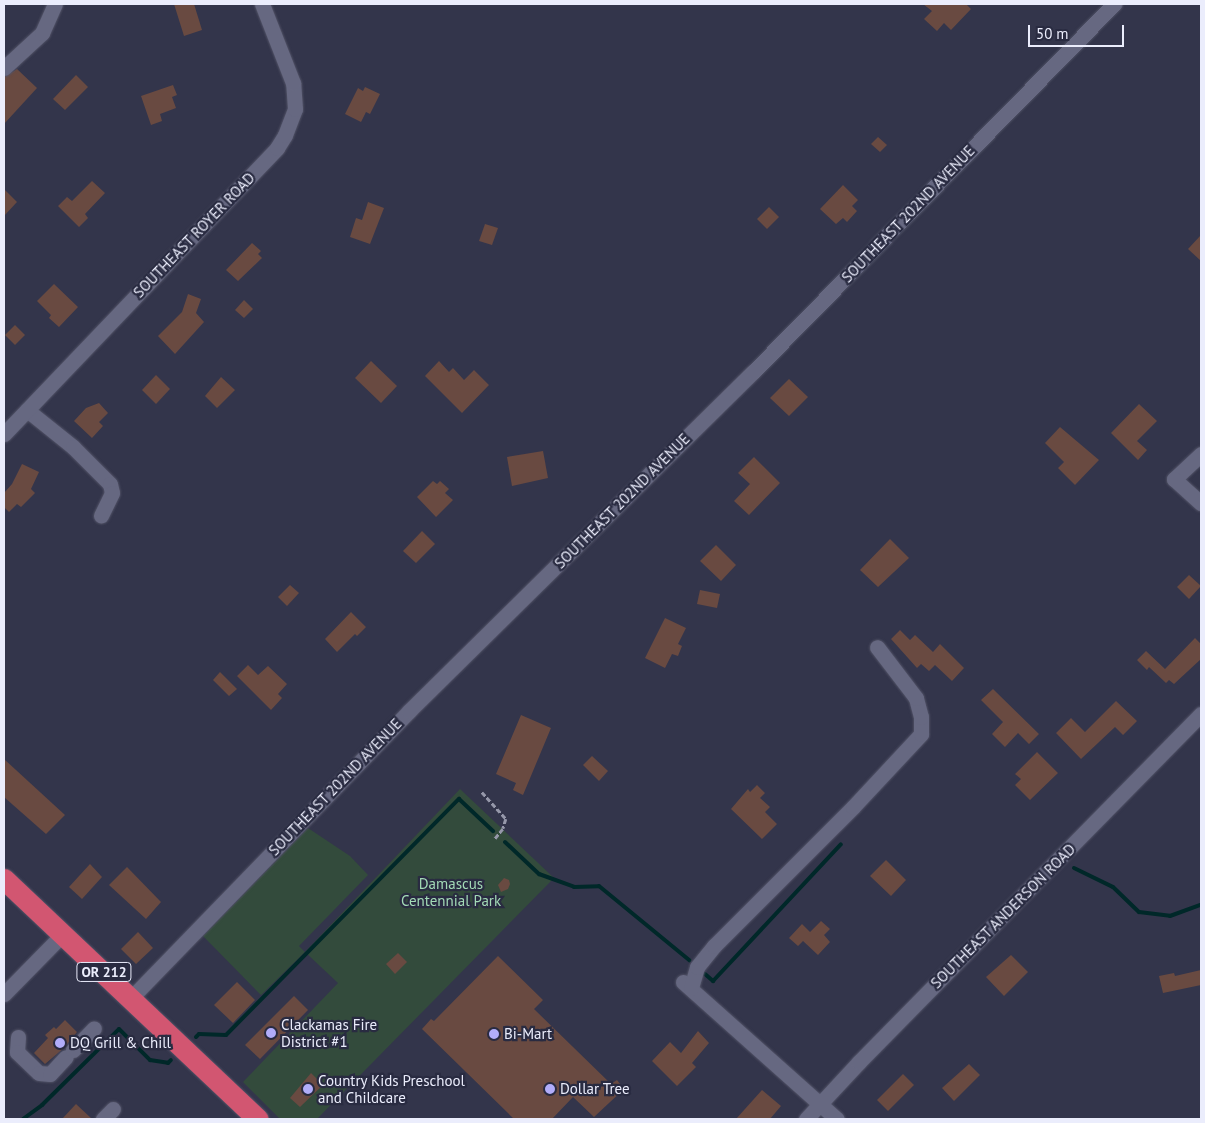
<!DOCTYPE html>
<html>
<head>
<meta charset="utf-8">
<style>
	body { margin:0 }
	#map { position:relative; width:1205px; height:1123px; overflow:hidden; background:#33354b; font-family:"PT Sans",sans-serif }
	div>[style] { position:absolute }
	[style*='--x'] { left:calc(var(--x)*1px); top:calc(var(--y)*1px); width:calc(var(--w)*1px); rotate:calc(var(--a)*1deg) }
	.green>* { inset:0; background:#334b3c }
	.stream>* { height:4px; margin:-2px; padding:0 2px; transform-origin:2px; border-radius:2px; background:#002829 }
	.building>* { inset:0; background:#694a41 }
	.path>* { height:2.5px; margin-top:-1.25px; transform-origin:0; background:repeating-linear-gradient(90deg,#9698aa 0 5px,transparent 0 7.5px) }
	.roads { filter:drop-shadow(0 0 1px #515266) drop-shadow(0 0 1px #515266) }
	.minor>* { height:15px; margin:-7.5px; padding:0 7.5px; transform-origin:7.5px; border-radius:7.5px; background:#666881 }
	.highway>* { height:21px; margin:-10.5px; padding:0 10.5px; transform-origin:10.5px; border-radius:10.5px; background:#d25671 }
	.dots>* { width:14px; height:14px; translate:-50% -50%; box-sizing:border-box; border:2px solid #292b41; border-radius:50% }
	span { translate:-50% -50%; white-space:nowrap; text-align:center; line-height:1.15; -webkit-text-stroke:4.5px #292b41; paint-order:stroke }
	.shield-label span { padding:1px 4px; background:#292b41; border:1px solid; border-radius:4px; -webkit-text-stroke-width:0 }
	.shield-label { font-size:14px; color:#ebedfc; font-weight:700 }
	.street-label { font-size:15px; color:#ebedfc }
	.park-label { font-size:15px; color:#a3dab6 }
	.poi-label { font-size:15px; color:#ebedfc }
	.left { translate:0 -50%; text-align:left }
	.frame { position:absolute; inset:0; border:5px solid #ebedfc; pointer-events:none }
	.scale { position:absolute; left:1028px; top:25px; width:96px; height:22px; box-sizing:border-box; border:2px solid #ebedfc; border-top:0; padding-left:6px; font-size:15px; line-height:18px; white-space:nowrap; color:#ebedfc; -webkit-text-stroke:4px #292b41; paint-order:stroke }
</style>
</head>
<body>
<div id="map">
	<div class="green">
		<i style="clip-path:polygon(460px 789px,554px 878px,317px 1119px,280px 1119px,243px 1082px,338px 983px,305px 952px,261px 995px,203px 936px,308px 828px,350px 856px,368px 875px,299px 946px,305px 952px)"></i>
	</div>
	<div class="stream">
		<i style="--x:505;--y:842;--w:47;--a:43.3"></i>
		<i style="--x:539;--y:874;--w:37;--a:20"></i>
		<i style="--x:574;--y:887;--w:25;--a:-2"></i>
		<i style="--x:599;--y:886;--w:117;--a:39.4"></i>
		<i style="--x:1074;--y:868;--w:43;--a:26"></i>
		<i style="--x:1113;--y:887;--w:36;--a:44"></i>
		<i style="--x:1139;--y:912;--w:31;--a:7"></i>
		<i style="--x:1170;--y:916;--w:33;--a:-20"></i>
		<i style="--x:705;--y:974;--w:11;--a:41"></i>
		<i style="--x:713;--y:981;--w:187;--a:-46.9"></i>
		<i style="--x:196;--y:1037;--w:4;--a:-45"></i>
		<i style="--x:199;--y:1034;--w:27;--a:2"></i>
		<i style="--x:226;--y:1035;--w:332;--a:-45.4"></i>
		<i style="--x:459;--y:799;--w:47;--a:43.3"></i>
		<i style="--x:23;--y:1119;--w:24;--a:-36"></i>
		<i style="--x:42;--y:1105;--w:108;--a:-44.6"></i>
		<i style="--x:119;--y:1029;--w:44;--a:45"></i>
		<i style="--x:150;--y:1060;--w:18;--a:9"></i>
		<i style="--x:168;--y:1063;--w:4;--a:-45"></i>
	</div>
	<div class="building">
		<i style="clip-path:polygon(174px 4px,194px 4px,202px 30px,184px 36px)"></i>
		<i style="clip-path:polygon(923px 4px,966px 4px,971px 9px,951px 30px,944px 23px,937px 31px,924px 19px,932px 11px)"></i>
		<i style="clip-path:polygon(17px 69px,37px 88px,4px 124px,4px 77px)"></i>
		<i style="clip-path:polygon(76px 75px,88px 87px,65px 110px,53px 99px)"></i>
		<i style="clip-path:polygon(173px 85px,177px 95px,172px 97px,176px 108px,160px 114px,162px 121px,151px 125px,141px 96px)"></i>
		<i style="clip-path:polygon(365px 87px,380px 94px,370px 114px,366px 112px,361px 122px,345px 114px,358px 88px,363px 91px)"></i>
		<i style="clip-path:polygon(878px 137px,887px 145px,880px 152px,871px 144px)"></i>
		<i style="clip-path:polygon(92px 181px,105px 193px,85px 214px,88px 218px,79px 227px,58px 206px,67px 197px,72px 201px)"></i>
		<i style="clip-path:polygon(843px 185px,858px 200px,852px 206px,857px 211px,847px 222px,843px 218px,836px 224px,820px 209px)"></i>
		<i style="clip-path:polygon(4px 189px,17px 202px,4px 216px)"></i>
		<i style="clip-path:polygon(368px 202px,384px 208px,370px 244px,350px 237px,356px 218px,362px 220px)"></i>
		<i style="clip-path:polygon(769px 207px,779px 217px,767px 229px,757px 219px)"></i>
		<i style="clip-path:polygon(485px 224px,498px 228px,492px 245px,479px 241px)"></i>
		<i style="clip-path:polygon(1201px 235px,1201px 261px,1188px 249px)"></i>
		<i style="clip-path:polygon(252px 243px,261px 251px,258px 254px,262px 258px,238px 281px,226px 270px)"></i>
		<i style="clip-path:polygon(54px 284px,78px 307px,59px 327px,49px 318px,51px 315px,37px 301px)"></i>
		<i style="clip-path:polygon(188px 294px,201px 299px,196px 313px,204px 322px,175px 354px,158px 336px,182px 312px)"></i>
		<i style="clip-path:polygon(244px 300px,253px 309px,244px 318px,235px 310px)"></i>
		<i style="clip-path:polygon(15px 325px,25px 335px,15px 345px,5px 335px)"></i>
		<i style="clip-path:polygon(371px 361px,397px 386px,381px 403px,355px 378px)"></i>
		<i style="clip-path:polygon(439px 361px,449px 372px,453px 368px,464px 380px,474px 370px,489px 385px,462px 413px,425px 376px)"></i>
		<i style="clip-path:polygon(156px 375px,170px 389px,156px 404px,142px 390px)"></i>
		<i style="clip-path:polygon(221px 377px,235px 390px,217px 408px,205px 396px)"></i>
		<i style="clip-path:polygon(789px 379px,808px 397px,789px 416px,770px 398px)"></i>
		<i style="clip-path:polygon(99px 403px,108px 413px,99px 422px,103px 426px,92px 438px,74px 421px,86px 408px)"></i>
		<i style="clip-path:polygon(1139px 404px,1157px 421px,1137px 441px,1147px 450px,1138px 460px,1111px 433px)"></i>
		<i style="clip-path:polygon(1060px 427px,1099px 460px,1075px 485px,1058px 468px,1064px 462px,1045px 443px)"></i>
		<i style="clip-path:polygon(543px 451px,548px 478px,512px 486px,507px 457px)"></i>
		<i style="clip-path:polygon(754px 457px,780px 483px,749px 515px,734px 501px,750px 484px,738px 473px)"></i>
		<i style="clip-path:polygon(22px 464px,39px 472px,31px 489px,35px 493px,21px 507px,17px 504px,9px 512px,4px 507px,4px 493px,12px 484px)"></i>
		<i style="clip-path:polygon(433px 481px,437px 484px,440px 481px,449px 489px,445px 493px,453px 500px,436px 517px,417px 497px)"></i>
		<i style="clip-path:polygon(422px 531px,435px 544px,416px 563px,403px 551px)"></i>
		<i style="clip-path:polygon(890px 539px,909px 558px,878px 587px,860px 570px)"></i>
		<i style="clip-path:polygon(716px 545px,736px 565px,721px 581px,700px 561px)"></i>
		<i style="clip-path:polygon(1189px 575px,1201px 586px,1189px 599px,1177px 587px)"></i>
		<i style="clip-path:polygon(290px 585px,299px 593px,287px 606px,278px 597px)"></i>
		<i style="clip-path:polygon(700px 590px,720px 594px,717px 608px,697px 604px)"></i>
		<i style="clip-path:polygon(351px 612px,366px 627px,357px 636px,355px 634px,337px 652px,325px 639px)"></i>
		<i style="clip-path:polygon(665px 618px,686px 628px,678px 644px,682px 646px,678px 656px,672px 654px,665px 668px,645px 658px)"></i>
		<i style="clip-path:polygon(900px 630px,910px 640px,915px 635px,933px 652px,940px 644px,964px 668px,952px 681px,935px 665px,929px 671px,921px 664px,917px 668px,891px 639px)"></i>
		<i style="clip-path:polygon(1195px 638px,1201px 644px,1201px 659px,1174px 684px,1169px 680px,1166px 683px,1149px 667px,1147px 670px,1137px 660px,1146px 651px,1165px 669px)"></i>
		<i style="clip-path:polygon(248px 665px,258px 675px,268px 666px,287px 684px,278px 694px,282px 698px,271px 710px,237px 676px)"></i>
		<i style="clip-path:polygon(220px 672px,237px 689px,229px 696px,213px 680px)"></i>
		<i style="clip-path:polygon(993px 689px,1039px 734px,1029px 744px,1018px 733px,1005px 747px,992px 734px,1003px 722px,981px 700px)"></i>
		<i style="clip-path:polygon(1116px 701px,1137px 721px,1123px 735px,1115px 727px,1081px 759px,1056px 733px,1071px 718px,1085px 732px)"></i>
		<i style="clip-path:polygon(521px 715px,551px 728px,523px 795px,513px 790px,516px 783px,496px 774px)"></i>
		<i style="clip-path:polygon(1037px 752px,1058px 773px,1030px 800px,1015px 785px,1021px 779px,1015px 774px)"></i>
		<i style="clip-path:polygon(592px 756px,608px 771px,599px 781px,583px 765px)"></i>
		<i style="clip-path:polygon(4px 759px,65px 815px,46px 834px,4px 797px)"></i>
		<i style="clip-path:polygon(757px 785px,765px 793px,760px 798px,770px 807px,765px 812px,777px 824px,762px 839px,731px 809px,748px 789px,750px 792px)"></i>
		<i style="clip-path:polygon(886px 860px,906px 880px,891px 896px,870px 876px)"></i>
		<i style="clip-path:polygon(90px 864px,102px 877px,82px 899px,69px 887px)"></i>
		<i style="clip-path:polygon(127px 867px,161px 902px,146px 919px,109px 885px)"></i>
		<i style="clip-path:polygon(504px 878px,509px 880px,510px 884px,508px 889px,501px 892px,498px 885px)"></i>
		<i style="clip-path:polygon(821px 921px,830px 929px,824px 935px,830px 942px,818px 955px,803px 941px,798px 946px,789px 938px,802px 924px,810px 932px)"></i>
		<i style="clip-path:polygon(138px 932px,153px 948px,136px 964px,121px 949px)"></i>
		<i style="clip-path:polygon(398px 953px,407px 962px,395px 974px,386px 964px)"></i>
		<i style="clip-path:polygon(1011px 955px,1028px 972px,1004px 996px,986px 977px)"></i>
		<i style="clip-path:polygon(498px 956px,543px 1000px,534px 1009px,611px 1084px,617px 1080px,624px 1089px,594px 1117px,573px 1097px,552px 1119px,514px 1119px,422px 1029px,431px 1019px,434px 1021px)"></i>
		<i style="clip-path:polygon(1201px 970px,1201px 985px,1163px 993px,1159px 976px,1174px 973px,1175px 976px)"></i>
		<i style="clip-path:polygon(237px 982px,255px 1000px,233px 1023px,214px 1005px)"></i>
		<i style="clip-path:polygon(294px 996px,308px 1010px,260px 1059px,245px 1045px)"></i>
		<i style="clip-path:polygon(65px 1020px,77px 1032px,64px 1048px,45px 1064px,34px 1053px,48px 1038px,45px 1035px,54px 1027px,56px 1029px)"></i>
		<i style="clip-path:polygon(698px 1031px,709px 1043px,692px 1063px,696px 1067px,677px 1086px,652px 1061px,670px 1042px,681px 1053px)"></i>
		<i style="clip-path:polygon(969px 1064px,980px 1075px,954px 1101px,942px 1088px)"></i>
		<i style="clip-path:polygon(311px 1073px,323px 1085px,300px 1107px,290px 1098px)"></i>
		<i style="clip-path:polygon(903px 1074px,914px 1085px,888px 1111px,877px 1100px)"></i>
		<i style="clip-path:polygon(762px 1090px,781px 1106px,770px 1119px,736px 1119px)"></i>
		<i style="clip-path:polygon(76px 1104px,92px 1119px,62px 1119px)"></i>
	</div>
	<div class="path">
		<i style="--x:482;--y:792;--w:36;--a:48"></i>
		<i style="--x:506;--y:819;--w:10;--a:107"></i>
		<i style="--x:503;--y:829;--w:13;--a:129"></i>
	</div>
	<div class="roads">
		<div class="minor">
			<i style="--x:4;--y:68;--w:52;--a:-42.6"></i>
			<i style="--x:42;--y:33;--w:32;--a:-66"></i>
			<i style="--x:27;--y:410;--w:59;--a:38.8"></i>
			<i style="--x:73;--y:447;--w:52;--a:45"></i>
			<i style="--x:110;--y:484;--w:9;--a:77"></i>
			<i style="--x:112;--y:493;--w:25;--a:116"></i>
			<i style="--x:4;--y:434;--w:395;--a:-46.3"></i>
			<i style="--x:277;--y:148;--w:15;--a:-58"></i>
			<i style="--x:285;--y:135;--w:28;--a:-69"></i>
			<i style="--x:295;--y:109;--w:26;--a:-94"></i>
			<i style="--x:293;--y:83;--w:85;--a:-111.4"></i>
			<i style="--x:1201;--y:454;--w:37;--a:137"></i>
			<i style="--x:1174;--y:479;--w:36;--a:42"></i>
			<i style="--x:683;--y:982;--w:206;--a:41.7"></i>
			<i style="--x:691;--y:988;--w:22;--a:-74"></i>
			<i style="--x:697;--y:967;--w:27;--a:-51"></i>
			<i style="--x:714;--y:946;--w:197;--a:-45"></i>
			<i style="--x:853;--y:807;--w:100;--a:-47"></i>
			<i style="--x:921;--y:734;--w:17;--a:-90"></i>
			<i style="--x:921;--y:717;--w:20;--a:-105"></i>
			<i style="--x:916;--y:698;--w:64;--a:-127.4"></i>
			<i style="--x:4;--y:994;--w:84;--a:-45.5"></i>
			<i style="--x:131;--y:998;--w:400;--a:-45.9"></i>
			<i style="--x:409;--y:711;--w:483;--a:-44.6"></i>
			<i style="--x:753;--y:372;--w:516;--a:-45.55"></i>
			<i style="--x:18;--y:1037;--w:15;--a:94"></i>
			<i style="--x:17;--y:1052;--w:30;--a:44"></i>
			<i style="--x:39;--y:1073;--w:11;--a:5"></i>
			<i style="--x:50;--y:1074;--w:23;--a:-47"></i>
			<i style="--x:73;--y:1050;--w:30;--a:-46"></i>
			<i style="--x:103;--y:1119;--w:14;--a:-45"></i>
			<i style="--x:806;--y:1119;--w:78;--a:-47.1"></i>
			<i style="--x:859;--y:1062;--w:488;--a:-45.5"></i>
		</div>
		<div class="highway">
			<i style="--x:4;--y:879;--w:349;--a:43.4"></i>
		</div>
	</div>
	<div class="dots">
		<i style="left:271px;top:1033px;background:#b1adfa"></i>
		<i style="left:494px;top:1034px;background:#b1adfa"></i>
		<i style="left:60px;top:1043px;background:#b1adfa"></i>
		<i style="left:308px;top:1089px;background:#b1adfa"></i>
		<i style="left:550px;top:1089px;background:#b1adfa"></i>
	</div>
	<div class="shield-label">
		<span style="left:104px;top:972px">OR 212</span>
	</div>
	<div class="street-label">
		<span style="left:908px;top:214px;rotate:-46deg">SOUTHEAST 202ND AVENUE</span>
		<span style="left:194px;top:235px;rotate:-46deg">SOUTHEAST ROYER ROAD</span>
		<span style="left:622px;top:501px;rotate:-45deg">SOUTHEAST 202ND AVENUE</span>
		<span style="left:335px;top:787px;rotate:-46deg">SOUTHEAST 202ND AVENUE</span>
		<span style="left:1003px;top:916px;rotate:-45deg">SOUTHEAST ANDERSON ROAD</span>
	</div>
	<div class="park-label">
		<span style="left:451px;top:892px">Damascus<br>Centennial Park</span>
	</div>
	<div class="poi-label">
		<span class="left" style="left:281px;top:1033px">Clackamas Fire<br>District #1</span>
		<span class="left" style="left:504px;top:1034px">Bi-Mart</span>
		<span class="left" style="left:70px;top:1043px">DQ Grill &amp; Chill</span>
		<span class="left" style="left:318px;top:1089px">Country Kids Preschool<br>and Childcare</span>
		<span class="left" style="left:560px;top:1089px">Dollar Tree</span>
	</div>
	<div class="frame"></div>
	<div class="scale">50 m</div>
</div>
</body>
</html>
